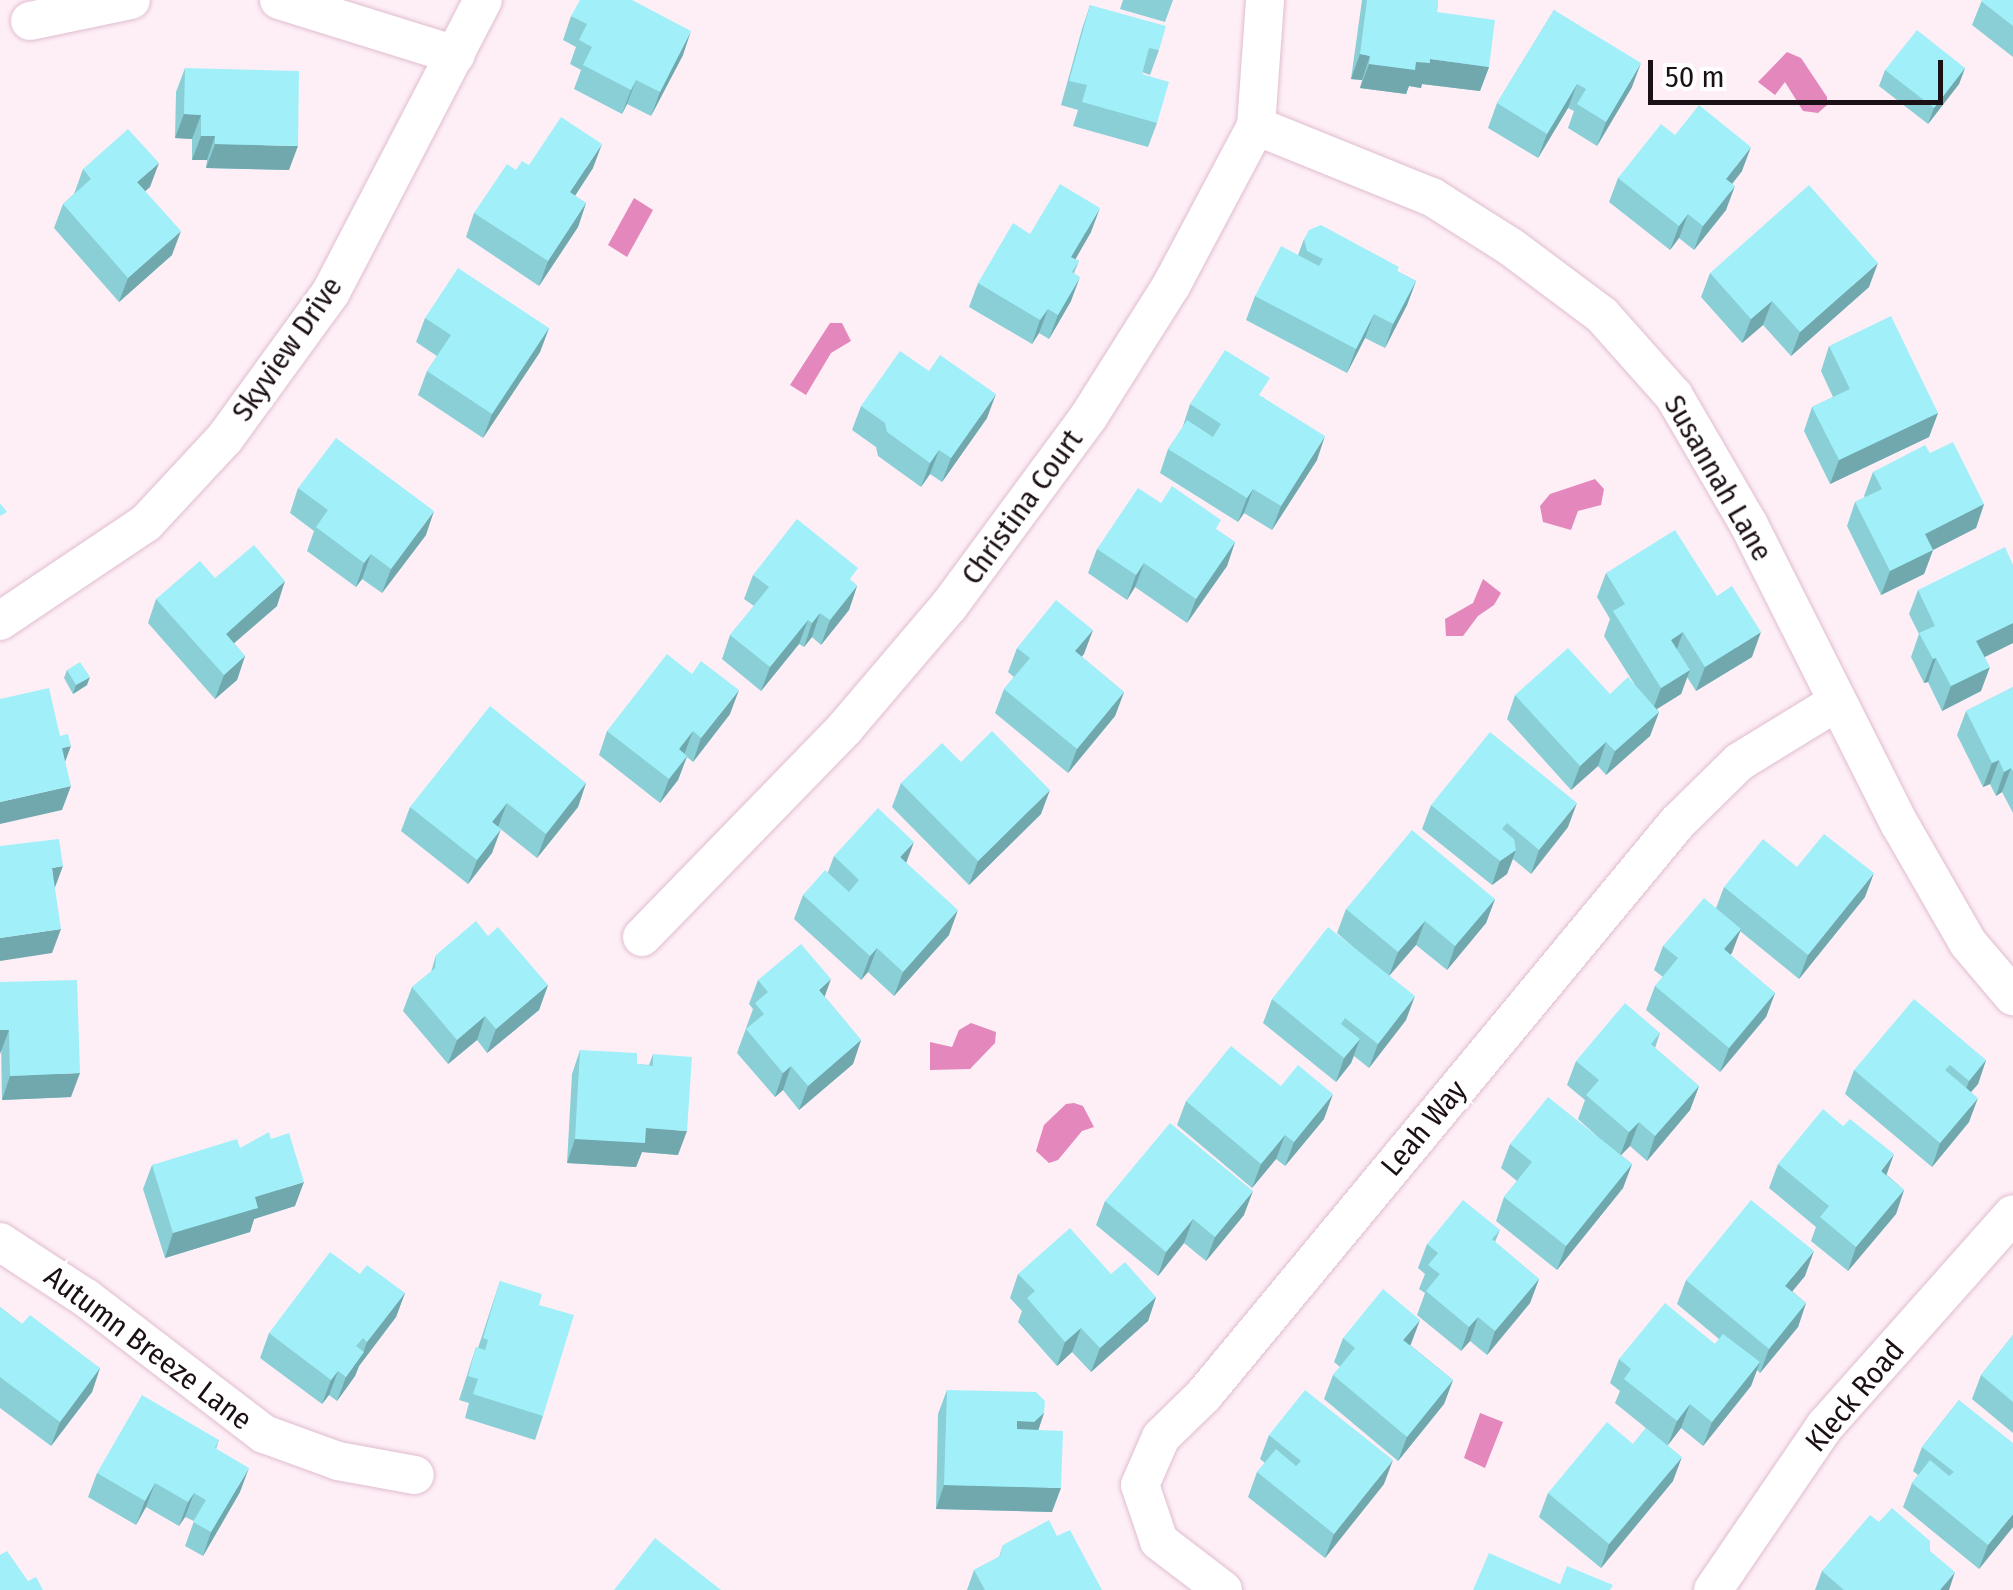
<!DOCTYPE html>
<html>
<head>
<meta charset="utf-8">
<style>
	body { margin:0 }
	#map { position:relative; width:2013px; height:1590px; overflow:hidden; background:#feeff7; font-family:"Fira Sans Condensed",sans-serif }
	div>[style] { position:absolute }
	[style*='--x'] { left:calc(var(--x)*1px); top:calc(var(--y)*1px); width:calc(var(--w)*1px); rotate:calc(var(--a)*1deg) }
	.water>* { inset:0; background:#e387bc }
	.roads { filter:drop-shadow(0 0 2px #e0bdd0) drop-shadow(0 0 2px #e0bdd0) }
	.street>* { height:38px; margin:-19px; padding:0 19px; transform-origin:19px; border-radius:19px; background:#fff }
	.wall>* { inset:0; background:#8aced6 }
	.shaded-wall>* { inset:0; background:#71a8ae }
	.building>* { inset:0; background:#a1f0f9 }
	span { translate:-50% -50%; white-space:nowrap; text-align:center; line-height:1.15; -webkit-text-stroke:8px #fff; paint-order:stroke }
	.street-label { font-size:30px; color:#1c1017 }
	.scale { position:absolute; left:1648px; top:60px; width:295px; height:45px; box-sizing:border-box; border:5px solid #1c1017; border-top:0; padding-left:12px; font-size:30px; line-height:35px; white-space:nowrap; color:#1c1017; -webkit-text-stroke:8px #fff; paint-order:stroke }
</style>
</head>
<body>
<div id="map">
	<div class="water">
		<i style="clip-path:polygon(1787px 52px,1801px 58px,1827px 97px,1827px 105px,1818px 113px,1803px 111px,1785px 82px,1775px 95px,1758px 82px)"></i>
		<i style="clip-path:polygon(634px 198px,653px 210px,627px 257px,608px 245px)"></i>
		<i style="clip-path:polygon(830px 323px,842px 323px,851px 341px,831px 353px,806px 395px,790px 385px)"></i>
		<i style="clip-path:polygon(1595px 479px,1604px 489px,1601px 505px,1578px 511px,1571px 530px,1543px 522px,1540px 506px,1550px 494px)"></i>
		<i style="clip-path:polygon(1483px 579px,1501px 593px,1494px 605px,1478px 616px,1463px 636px,1446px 636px,1445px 619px,1473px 603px)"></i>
		<i style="clip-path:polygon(971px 1023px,996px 1032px,995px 1043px,970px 1069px,930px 1070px,930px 1042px,952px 1047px,959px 1030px)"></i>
		<i style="clip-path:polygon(1074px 1103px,1083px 1106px,1094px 1127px,1082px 1131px,1058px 1160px,1049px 1163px,1036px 1151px,1044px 1125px,1066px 1104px)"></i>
		<i style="clip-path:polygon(1480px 1413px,1503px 1422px,1485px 1468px,1464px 1458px)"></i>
	</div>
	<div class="roads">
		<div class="street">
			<i style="--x:279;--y:0;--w:185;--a:17.3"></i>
			<i style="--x:30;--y:21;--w:103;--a:-11.7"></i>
			<i style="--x:1256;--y:126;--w:190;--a:22"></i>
			<i style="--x:1432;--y:197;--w:93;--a:32.3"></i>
			<i style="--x:1511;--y:247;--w:114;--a:36.8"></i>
			<i style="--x:1602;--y:315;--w:108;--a:48.4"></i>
			<i style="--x:1674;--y:396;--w:149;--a:59.8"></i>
			<i style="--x:1749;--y:525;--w:334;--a:63.3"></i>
			<i style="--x:1899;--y:823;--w:138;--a:60.1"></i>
			<i style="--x:1968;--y:943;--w:70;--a:49.7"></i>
			<i style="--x:0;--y:621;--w:176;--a:-33.9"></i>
			<i style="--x:146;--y:523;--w:116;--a:-47.1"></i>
			<i style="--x:225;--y:438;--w:180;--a:-54"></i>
			<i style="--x:331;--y:292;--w:329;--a:-62.5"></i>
			<i style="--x:642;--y:937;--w:291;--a:-45.8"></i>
			<i style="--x:845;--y:728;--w:160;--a:-49.6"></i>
			<i style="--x:949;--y:606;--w:236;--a:-53.6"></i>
			<i style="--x:1089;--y:416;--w:154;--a:-57.8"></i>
			<i style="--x:1171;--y:286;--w:181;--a:-62"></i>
			<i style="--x:1256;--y:126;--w:126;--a:-85.9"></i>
			<i style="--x:0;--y:1242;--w:103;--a:33.1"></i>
			<i style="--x:86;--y:1298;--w:224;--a:37.4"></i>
			<i style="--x:264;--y:1434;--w:79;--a:20"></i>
			<i style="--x:338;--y:1461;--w:78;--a:10.3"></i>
			<i style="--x:1223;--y:1590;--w:81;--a:-142.6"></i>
			<i style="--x:1159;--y:1541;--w:59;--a:-108.7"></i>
			<i style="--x:1140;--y:1485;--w:52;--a:-66.4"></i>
			<i style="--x:1161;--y:1437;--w:60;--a:-44.3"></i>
			<i style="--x:1204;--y:1395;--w:742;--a:-50.41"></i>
			<i style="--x:1677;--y:823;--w:87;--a:-44.5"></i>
			<i style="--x:1739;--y:762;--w:115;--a:-31.5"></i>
			<i style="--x:1713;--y:1590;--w:199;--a:-55.7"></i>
			<i style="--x:1825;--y:1426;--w:283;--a:-48.4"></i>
		</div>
	</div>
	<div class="wall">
		<i style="clip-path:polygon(1123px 0,1173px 0,1165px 22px,1120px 9px)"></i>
		<i style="clip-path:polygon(1362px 0,1438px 0,1437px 12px,1489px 67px,1480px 91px,1422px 84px,1421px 88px,1409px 86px,1406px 94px,1360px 88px,1362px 80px,1351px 79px)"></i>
		<i style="clip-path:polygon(1982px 0,2013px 0,2013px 57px,1972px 25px)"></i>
		<i style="clip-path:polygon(1090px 5px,1159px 50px,1150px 75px,1142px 72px,1157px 123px,1148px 147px,1073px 126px,1078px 110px,1061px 105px,1082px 29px)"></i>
		<i style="clip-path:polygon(1554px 10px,1632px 87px,1597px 146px,1568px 128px,1574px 111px,1568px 108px,1538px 158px,1488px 128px,1497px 103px)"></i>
		<i style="clip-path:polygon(571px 16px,683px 55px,651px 116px,627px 104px,622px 114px,574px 89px,581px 70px,570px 64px,576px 47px,563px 40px)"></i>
		<i style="clip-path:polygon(185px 68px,289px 170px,206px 168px,207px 160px,192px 160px,192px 139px,175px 138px,176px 92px)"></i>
		<i style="clip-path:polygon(1965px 68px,1959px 84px,1928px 124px,1879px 86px,1885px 70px)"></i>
		<i style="clip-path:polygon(1675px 135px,1742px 171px,1732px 184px,1726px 210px,1694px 250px,1679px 238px,1670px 250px,1609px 202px,1618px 178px)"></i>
		<i style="clip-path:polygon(529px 165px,593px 168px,575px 196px,586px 203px,578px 227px,539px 286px,466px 237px,474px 213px,516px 170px)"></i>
		<i style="clip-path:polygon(83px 169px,150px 187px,145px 191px,172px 255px,119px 302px,54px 228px,63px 204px,74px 194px)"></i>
		<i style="clip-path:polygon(1091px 232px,1075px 259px,1079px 261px,1074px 273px,1071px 301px,1049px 339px,1039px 333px,1032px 344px,969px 307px,978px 283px,1030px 234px)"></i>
		<i style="clip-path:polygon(1304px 239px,1397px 271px,1416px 281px,1407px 305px,1385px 348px,1365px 338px,1347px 373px,1246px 320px,1255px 296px,1298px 255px)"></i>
		<i style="clip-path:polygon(1710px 273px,1869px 287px,1791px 356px,1763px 325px,1742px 343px,1701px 297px)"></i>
		<i style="clip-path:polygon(425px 318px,549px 328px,540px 352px,483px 438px,418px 395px,427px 371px,437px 356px,416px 342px)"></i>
		<i style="clip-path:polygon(1829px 346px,1938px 413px,1929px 437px,1830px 484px,1804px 431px,1812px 407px,1833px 397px,1821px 371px)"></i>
		<i style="clip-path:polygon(1263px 397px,1317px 460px,1272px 530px,1244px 513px,1238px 522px,1160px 473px,1168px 449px,1182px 429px,1190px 404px)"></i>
		<i style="clip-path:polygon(861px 406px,987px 418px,942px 482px,930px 474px,921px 487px,878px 456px,876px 447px,852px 430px)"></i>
		<i style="clip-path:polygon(1930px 453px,1984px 504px,1976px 528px,1933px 550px,1924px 574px,1881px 595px,1847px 526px,1855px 502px,1865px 497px,1864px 496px,1873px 472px)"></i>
		<i style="clip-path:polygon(298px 488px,426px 535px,382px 593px,362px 579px,356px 587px,307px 551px,314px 531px,290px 513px)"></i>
		<i style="clip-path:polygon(1161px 503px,1217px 530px,1235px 542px,1227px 566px,1187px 623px,1135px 587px,1127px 600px,1088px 573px,1097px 549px)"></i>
		<i style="clip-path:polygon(2013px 565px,2013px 643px,1985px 657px,1981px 691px,1942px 711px,1928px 682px,1924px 683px,1911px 657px,1919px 634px,1909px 614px,1918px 590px)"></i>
		<i style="clip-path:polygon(1606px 573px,1752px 657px,1696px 691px,1687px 677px,1681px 694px,1657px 709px,1659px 712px,1650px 736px,1606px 775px,1598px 766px,1571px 790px,1507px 719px,1515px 695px,1610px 694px,1635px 685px,1604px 636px,1610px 619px,1597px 597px)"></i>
		<i style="clip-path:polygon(753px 575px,853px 582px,857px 586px,849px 610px,821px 645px,812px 637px,804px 647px,799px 644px,761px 691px,722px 659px,730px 635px,754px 606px,744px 599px)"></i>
		<i style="clip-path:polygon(215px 578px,277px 606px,234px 643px,245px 656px,237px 680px,215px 699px,148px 623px,156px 599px)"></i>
		<i style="clip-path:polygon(1093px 630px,1082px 657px,1124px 692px,1115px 716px,1068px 773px,995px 713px,1004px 689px,1014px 677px,1008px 672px,1017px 648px)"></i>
		<i style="clip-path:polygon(67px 670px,87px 685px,73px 694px,64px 678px)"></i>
		<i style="clip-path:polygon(2013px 687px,2013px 813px,2002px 792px,1996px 796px,1990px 784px,1983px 787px,1957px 735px,1966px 711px)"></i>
		<i style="clip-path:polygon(730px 714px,693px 762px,687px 757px,678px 780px,660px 803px,599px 755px,607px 731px)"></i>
		<i style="clip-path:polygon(961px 762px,1041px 814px,969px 885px,892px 807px,901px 783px)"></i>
		<i style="clip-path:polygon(586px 783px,578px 807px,537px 858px,498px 827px,492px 853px,468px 884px,401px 831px,410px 807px)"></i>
		<i style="clip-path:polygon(1431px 805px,1568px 827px,1531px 874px,1513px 859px,1507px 874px,1492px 885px,1422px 829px)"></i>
		<i style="clip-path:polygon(834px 856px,906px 863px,949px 935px,894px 996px,868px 972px,861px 980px,794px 919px,803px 895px,828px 872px)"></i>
		<i style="clip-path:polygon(1797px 867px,1865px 897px,1799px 979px,1740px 931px,1730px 955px,1775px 993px,1766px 1017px,1720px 1072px,1646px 1010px,1655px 986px,1663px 977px,1654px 970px,1663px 946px,1716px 908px,1724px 887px)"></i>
		<i style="clip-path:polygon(1495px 899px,1486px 923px,1447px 970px,1416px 945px,1389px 976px,1406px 1020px,1369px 1068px,1354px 1056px,1351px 1063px,1336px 1082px,1263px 1023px,1272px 999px,1361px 954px,1337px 933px,1346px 909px)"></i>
		<i style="clip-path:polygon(436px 955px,548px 985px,539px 1010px,487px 1053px,477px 1040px,448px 1064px,403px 1011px,412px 987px,431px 972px)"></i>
		<i style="clip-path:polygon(758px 980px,825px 997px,861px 1040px,853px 1064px,799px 1110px,783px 1090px,775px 1097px,737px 1053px,753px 1009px,749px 1004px)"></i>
		<i style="clip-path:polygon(0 982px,71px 1097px,2px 1100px)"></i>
		<i style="clip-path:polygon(1660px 1033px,1655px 1048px,1699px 1086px,1690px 1110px,1647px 1161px,1630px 1146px,1621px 1155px,1632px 1164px,1623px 1188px,1557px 1270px,1496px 1221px,1504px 1197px,1517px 1181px,1501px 1168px,1510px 1144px,1598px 1137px,1578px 1119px,1585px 1100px,1567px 1085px,1576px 1061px)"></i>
		<i style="clip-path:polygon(580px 1050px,637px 1064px,649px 1065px,653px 1054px,678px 1155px,642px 1152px,636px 1167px,567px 1163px,572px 1074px)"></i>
		<i style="clip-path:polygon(1986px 1060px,1978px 1084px,1971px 1092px,1969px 1122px,1932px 1167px,1845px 1094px,1854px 1070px)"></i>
		<i style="clip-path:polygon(1281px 1086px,1324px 1119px,1285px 1166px,1276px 1159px,1252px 1188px,1177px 1125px,1186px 1101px)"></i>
		<i style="clip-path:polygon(240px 1148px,295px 1206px,254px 1219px,250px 1232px,165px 1258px,143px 1189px,152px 1165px)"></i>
		<i style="clip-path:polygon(1778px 1164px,1887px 1175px,1904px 1190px,1896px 1214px,1848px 1271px,1811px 1241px,1816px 1227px,1769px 1188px)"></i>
		<i style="clip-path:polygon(1105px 1201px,1244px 1215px,1206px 1261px,1184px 1243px,1158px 1276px,1096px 1225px)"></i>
		<i style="clip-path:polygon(1500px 1230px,1495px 1242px,1539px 1279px,1530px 1303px,1487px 1355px,1470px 1341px,1461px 1351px,1417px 1315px,1425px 1293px,1419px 1289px,1425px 1274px,1418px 1268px,1427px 1244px)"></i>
		<i style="clip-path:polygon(360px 1274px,405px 1293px,396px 1317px,359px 1366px,355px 1376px,337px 1401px,329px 1395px,322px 1404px,260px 1358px,269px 1333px)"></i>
		<i style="clip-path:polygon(1018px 1274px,1111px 1274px,1156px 1297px,1148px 1321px,1091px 1372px,1072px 1352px,1057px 1366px,1018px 1322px,1022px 1311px,1010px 1298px)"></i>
		<i style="clip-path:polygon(1805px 1276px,1792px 1291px,1806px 1303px,1798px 1327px,1760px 1373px,1757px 1370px,1751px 1386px,1703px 1446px,1681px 1428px,1668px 1445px,1673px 1481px,1601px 1568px,1539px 1517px,1548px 1493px,1633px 1444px,1646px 1428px,1615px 1403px,1620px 1391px,1610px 1383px,1619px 1359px,1715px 1344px,1719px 1339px,1677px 1304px,1686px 1280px)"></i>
		<i style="clip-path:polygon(500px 1281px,539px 1305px,543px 1416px,535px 1440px,465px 1418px,469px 1403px,459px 1400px,476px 1347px,478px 1348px)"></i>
		<i style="clip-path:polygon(0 1307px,22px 1324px,100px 1368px,92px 1392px,51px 1446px,0 1408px)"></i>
		<i style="clip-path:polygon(2013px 1335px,2013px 1433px,1972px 1399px,1981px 1375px)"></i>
		<i style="clip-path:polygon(1343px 1338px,1410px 1345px,1453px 1380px,1444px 1404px,1398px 1461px,1324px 1399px,1333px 1375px,1340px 1367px,1334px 1362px)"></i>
		<i style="clip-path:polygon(947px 1390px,1044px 1413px,1038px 1430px,1052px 1512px,936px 1509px,938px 1414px)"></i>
		<i style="clip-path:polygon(1959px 1400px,2013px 1527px,1979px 1569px,1903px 1507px,1912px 1483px,1918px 1475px,1913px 1471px,1922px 1447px)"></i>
		<i style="clip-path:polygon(1269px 1435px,1384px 1484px,1325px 1558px,1248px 1497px,1257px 1472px,1265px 1463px,1260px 1459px)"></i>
		<i style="clip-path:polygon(219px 1440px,216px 1449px,240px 1492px,203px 1556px,185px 1546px,194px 1521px,185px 1517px,179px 1526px,146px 1507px,136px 1525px,88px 1497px,97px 1473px)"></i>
		<i style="clip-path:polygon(1879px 1522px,1930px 1551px,1949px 1590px,1815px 1590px,1822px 1571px)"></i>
		<i style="clip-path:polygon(1003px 1545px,1102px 1590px,967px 1590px,974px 1570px,999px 1557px)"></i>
	</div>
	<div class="shaded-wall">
		<i style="clip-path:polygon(691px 31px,683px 55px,651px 116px,660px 92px)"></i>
		<i style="clip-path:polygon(1360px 54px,1370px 56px,1362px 80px,1351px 79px)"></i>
		<i style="clip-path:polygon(1430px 59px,1489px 67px,1480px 91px,1422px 84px,1421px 88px,1409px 86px,1406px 94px,1360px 88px,1369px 64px,1416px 62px)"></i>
		<i style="clip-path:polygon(1641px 63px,1632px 87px,1597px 146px,1606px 122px)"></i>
		<i style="clip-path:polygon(1965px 68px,1959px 84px,1928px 124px,1934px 108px)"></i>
		<i style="clip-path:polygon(636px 80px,627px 104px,622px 114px,631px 90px)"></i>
		<i style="clip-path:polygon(1577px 84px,1568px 108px,1538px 158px,1547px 134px)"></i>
		<i style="clip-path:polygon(184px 114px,201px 115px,192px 139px,175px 138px)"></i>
		<i style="clip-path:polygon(201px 136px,215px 136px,207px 160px,192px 160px)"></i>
		<i style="clip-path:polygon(215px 144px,298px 146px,289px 170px,206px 168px)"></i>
		<i style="clip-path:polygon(602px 144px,593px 168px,561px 217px,570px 192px)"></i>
		<i style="clip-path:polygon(1751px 147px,1742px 171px,1717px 203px,1726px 179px)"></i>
		<i style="clip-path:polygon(159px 163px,150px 187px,128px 206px,137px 182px)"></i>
		<i style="clip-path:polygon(1735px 186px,1726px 210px,1694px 250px,1703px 226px)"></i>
		<i style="clip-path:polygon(586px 203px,578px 227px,539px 286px,548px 261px)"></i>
		<i style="clip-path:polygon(1100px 208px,1091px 232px,1063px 281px,1071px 257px)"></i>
		<i style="clip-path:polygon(1688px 214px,1679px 238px,1670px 250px,1679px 226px)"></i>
		<i style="clip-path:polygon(181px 231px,172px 255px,119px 302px,128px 278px)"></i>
		<i style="clip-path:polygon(1878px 263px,1869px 287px,1791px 356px,1800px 332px)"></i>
		<i style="clip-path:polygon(1080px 277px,1071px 301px,1049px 339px,1058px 315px)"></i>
		<i style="clip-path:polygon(1416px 281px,1407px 305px,1385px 348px,1393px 324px)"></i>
		<i style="clip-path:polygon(1772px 301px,1763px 325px,1742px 343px,1751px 319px)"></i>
		<i style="clip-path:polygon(1048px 309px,1039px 333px,1032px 344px,1040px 320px)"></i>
		<i style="clip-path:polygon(1374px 314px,1365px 338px,1347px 373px,1356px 349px)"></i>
		<i style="clip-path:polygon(549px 328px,540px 352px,483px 438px,492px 414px)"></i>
		<i style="clip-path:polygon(996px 394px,987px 418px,942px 482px,951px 458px)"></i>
		<i style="clip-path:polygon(1938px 413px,1929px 437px,1830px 484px,1839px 460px)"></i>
		<i style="clip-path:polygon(1325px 436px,1317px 460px,1272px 530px,1281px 506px)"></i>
		<i style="clip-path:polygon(939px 450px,930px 474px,921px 487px,930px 463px)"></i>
		<i style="clip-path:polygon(1253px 489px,1244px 513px,1238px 522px,1247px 498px)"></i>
		<i style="clip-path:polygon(1984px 504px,1976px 528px,1933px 550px,1924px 574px,1881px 595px,1890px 571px,1925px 534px)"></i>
		<i style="clip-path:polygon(434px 511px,426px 535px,382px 593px,391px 569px)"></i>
		<i style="clip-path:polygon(1235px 542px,1227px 566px,1187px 623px,1196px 599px)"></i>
		<i style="clip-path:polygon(371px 554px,362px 579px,356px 587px,364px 563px)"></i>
		<i style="clip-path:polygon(1144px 563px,1135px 587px,1127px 600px,1136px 575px)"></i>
		<i style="clip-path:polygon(285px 581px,277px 606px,217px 658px,226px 634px)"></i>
		<i style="clip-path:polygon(857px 586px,849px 610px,821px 645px,830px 620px)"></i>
		<i style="clip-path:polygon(820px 613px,812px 637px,804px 647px,812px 623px)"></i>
		<i style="clip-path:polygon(808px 620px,799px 644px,761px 691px,770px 667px)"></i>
		<i style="clip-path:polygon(2013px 623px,2013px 643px,1968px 665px,1976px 641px)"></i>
		<i style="clip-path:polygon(1093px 630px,1084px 654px,1066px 675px,1075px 651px)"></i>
		<i style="clip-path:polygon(1683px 632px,1674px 657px,1671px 640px)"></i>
		<i style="clip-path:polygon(1761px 632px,1752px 657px,1696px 691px,1705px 667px)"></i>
		<i style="clip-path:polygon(245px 656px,237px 680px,215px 699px,224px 675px)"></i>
		<i style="clip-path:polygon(1936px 658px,1928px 682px,1924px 683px,1933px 659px)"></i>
		<i style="clip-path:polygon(1990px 667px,1981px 691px,1942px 711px,1951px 686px)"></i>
		<i style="clip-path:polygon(1690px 670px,1681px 694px,1652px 712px,1661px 688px)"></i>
		<i style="clip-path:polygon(90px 677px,87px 685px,73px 694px,76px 685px)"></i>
		<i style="clip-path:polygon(739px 690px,730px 714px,693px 762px,701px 738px)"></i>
		<i style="clip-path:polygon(1124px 692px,1115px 716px,1068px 773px,1077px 749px)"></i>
		<i style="clip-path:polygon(1659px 712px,1650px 736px,1606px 775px,1615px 751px)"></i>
		<i style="clip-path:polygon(693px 731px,684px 755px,679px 749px)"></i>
		<i style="clip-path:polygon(1606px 742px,1598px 766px,1571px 790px,1580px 766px)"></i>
		<i style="clip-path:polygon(71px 746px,62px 770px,62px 748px)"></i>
		<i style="clip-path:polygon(687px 756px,678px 780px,660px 803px,669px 779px)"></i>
		<i style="clip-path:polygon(1999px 760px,1990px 784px,1983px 787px,1992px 763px)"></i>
		<i style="clip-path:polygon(2011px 768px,2002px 792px,1996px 796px,2004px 772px)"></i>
		<i style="clip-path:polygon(586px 783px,578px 807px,537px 858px,546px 834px)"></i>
		<i style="clip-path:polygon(71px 786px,62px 810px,0 824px,0 802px)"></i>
		<i style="clip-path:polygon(1050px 790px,1041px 814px,969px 885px,978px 861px)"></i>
		<i style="clip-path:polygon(507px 803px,498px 827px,492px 822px)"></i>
		<i style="clip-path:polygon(1577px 803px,1568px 827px,1531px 874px,1539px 850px)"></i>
		<i style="clip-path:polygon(501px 829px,492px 853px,468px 884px,477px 860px)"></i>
		<i style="clip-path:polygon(914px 842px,905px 866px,900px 857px)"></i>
		<i style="clip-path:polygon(1516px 850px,1507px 874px,1492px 885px,1500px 861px)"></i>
		<i style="clip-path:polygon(63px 866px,54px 890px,52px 868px)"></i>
		<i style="clip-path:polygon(1874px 873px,1865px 897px,1799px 979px,1808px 955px)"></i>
		<i style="clip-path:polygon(1495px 899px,1486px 923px,1447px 970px,1455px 946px)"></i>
		<i style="clip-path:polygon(958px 910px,949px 935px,894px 996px,903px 972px)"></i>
		<i style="clip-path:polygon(1425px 921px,1416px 945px,1389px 976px,1398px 952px)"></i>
		<i style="clip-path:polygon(61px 929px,52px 953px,0 961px,0 938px)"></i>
		<i style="clip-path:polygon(1741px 929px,1732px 953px,1715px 973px,1724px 949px)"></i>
		<i style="clip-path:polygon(877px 948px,868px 972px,861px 980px,870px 956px)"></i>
		<i style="clip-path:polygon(831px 979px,822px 1004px,819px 990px)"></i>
		<i style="clip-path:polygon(548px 985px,539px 1010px,487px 1053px,496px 1029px)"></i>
		<i style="clip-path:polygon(1775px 993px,1766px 1017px,1720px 1072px,1729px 1048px)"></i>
		<i style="clip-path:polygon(1415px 996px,1406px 1020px,1369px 1068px,1378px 1044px)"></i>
		<i style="clip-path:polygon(485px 1016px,477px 1040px,448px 1064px,457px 1040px)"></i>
		<i style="clip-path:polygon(0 1030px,9px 1030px,0 1054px)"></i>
		<i style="clip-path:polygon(1360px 1039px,1351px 1063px,1336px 1082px,1344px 1058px)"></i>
		<i style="clip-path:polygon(861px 1040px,853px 1064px,799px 1110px,808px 1086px)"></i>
		<i style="clip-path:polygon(1986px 1060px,1978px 1084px,1960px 1105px,1969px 1081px)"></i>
		<i style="clip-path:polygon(791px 1066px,783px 1090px,775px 1097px,783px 1073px)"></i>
		<i style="clip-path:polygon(80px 1073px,71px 1097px,2px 1100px,10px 1076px)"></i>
		<i style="clip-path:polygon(1699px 1086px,1690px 1110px,1647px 1161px,1655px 1136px)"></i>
		<i style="clip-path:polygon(1333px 1094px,1324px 1119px,1285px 1166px,1294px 1142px)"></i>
		<i style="clip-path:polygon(1978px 1098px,1969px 1122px,1932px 1167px,1940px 1143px)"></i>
		<i style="clip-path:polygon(1639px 1122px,1630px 1146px,1620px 1156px,1629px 1132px)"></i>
		<i style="clip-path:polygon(646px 1128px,687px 1131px,678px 1155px,642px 1152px,636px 1167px,567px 1163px,575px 1139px)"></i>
		<i style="clip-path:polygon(1285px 1135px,1276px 1159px,1252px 1188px,1261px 1164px)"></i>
		<i style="clip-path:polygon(1894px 1154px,1885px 1179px,1881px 1171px)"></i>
		<i style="clip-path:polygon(1632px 1164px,1623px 1188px,1557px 1270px,1566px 1246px)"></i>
		<i style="clip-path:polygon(304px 1182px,295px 1206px,254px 1219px,250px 1232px,165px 1258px,173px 1233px,255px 1197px)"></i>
		<i style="clip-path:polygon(1904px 1190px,1896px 1214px,1848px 1271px,1856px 1247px)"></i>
		<i style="clip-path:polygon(1253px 1191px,1244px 1215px,1206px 1261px,1215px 1237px)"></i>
		<i style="clip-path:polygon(1193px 1219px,1184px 1243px,1158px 1276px,1166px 1252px)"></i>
		<i style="clip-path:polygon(1814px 1251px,1805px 1276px,1777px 1310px,1785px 1286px)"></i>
		<i style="clip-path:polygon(1539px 1279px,1530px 1303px,1487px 1355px,1495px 1331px)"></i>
		<i style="clip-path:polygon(405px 1293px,396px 1317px,359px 1366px,355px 1376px,337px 1401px,346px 1377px,363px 1353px,367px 1342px)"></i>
		<i style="clip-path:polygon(1156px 1297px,1148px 1321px,1091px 1372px,1100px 1348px)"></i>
		<i style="clip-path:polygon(1806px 1303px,1798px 1327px,1760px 1373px,1769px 1349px)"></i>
		<i style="clip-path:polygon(1478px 1317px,1470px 1341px,1461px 1351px,1469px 1327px)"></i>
		<i style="clip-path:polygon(1420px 1320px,1411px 1344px,1395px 1364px,1403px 1340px)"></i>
		<i style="clip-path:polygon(1081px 1328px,1072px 1352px,1057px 1366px,1065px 1342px)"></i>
		<i style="clip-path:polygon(1760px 1362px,1751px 1386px,1703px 1446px,1712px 1422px)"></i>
		<i style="clip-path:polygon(100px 1368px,92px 1392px,51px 1446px,60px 1422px)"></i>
		<i style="clip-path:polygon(338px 1371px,329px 1395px,322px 1404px,331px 1380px)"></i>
		<i style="clip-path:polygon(1453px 1380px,1444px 1404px,1398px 1461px,1407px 1437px)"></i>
		<i style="clip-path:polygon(1690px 1404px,1681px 1428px,1668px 1445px,1677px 1421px)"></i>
		<i style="clip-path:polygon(1044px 1413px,1036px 1437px,1009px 1445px,1017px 1421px)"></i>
		<i style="clip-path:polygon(1682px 1457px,1673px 1481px,1601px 1568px,1609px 1544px)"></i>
		<i style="clip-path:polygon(1393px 1460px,1384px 1484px,1325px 1558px,1334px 1534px)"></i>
		<i style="clip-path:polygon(249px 1468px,240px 1492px,203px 1556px,211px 1532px)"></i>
		<i style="clip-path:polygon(155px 1483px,146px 1507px,136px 1525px,145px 1501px)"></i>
		<i style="clip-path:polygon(944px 1485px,1061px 1488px,1052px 1512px,936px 1509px)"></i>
		<i style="clip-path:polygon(194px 1493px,185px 1517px,179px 1526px,188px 1502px)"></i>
		<i style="clip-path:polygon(2013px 1514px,2013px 1527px,1979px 1569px,1988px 1545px)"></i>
		<i style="clip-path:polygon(1955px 1572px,1949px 1590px,1940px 1590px)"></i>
	</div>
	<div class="building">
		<i style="clip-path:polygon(580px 0,632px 0,691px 31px,660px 92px,636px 80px,631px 90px,583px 65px,592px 47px,579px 40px,587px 24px,571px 16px)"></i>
		<i style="clip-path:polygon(1367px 0,1438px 0,1437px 12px,1495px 20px,1489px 67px,1430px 59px,1430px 63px,1416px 62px,1415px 70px,1369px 64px,1370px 56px,1360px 54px)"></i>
		<i style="clip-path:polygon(1982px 0,2013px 0,2013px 26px,1981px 1px)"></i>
		<i style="clip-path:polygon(1090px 5px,1166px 26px,1159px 50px,1149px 48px,1142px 74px,1169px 82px,1157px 123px,1082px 102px,1087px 85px,1069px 81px)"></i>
		<i style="clip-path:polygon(1554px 10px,1641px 63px,1606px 122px,1577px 104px,1586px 89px,1577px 84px,1547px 134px,1497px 103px)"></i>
		<i style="clip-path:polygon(1917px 30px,1965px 68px,1934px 108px,1885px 70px)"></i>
		<i style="clip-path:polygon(185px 68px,299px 71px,298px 146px,215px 144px,215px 136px,201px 136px,201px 115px,184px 114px)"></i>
		<i style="clip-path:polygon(1699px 105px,1751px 147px,1726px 179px,1735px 186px,1703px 226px,1688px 214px,1679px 226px,1618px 178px,1661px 124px,1675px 135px)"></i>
		<i style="clip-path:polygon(561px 117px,602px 144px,570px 192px,586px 203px,548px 261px,474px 213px,507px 164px,516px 170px,522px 161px,529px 165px)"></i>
		<i style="clip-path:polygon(128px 129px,159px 163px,137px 182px,181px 231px,128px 278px,63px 204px,91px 179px,83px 169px)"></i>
		<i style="clip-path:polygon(1060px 184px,1100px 208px,1071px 257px,1079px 261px,1072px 272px,1080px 277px,1058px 315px,1048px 309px,1040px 320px,978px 283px,1013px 223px,1030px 234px)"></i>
		<i style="clip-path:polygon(1809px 185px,1878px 263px,1800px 332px,1772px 301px,1751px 319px,1710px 273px)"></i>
		<i style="clip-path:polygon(1321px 225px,1399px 267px,1397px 271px,1416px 281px,1393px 324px,1374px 314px,1356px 349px,1255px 296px,1281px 246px,1319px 266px,1323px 259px,1307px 251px,1304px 239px,1309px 230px)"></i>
		<i style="clip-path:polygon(458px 268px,549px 328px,492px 414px,427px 371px,451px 335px,425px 318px)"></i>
		<i style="clip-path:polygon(1891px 316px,1938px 413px,1839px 460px,1812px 407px,1850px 389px,1829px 346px)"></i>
		<i style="clip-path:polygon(1225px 350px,1270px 378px,1259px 395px,1325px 436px,1281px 506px,1253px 489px,1247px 498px,1168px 449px,1187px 420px,1213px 437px,1221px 424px,1190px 404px)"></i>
		<i style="clip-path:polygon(900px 351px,929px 371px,940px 355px,996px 394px,951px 458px,939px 450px,930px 463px,887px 432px,885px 423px,861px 406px)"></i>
		<i style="clip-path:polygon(336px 438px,434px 511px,391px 569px,371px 554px,364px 563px,316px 527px,328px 510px,298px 488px)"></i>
		<i style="clip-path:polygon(1953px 442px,1984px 504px,1925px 534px,1933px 550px,1890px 571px,1855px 502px,1882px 489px,1873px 472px,1925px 445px,1930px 453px)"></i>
		<i style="clip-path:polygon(1172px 486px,1221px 520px,1216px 529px,1235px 542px,1196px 599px,1144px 563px,1136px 575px,1097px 549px,1138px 488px,1161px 503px)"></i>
		<i style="clip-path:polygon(0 503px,7px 512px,0 516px)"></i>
		<i style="clip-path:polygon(797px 519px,858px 568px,850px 579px,857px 586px,830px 620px,820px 613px,812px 623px,808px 620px,770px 667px,730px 635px,769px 587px,753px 575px)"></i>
		<i style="clip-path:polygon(1675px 530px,1717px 596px,1732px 586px,1761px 632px,1705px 667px,1683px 632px,1671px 640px,1690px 670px,1661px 688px,1613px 611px,1625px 604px,1606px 573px)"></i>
		<i style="clip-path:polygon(254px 545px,285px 581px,226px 634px,245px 656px,224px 675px,156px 599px,200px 561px,215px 578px)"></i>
		<i style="clip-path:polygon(2005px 547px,2013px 565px,2013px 623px,1976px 641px,1990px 667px,1951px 686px,1936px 658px,1933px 659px,1919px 633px,1935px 626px,1918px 590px)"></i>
		<i style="clip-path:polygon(1056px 600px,1093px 630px,1075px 651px,1124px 692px,1077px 749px,1004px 689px,1030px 658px,1017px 648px)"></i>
		<i style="clip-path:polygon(1568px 648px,1610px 694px,1628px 677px,1659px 712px,1615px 751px,1606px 742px,1580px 766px,1515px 695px)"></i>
		<i style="clip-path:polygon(667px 654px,692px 674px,701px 661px,739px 690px,701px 738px,693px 731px,679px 749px,687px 756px,669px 779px,607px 731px)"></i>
		<i style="clip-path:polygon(80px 662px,90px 677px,76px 685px,67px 670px)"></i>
		<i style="clip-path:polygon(2013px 687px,2013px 771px,2011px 768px,2004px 772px,1999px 760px,1992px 763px,1966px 711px)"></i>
		<i style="clip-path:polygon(49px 688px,60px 736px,68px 734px,71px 746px,62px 748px,71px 786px,0 802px,0 699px)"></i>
		<i style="clip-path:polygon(490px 706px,586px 783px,546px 834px,507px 803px,492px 822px,501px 829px,477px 860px,410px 807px)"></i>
		<i style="clip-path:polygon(992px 731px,1050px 790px,978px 861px,901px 783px,942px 743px,961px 762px)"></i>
		<i style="clip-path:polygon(1490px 732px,1577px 803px,1539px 850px,1507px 823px,1502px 829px,1514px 839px,1516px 850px,1500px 861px,1431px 805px)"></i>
		<i style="clip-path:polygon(878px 808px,914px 842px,900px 857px,958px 910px,903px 972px,877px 948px,870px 956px,803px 895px,825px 870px,849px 892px,859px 880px,834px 856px)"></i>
		<i style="clip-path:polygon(1412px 830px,1495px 899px,1455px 946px,1425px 921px,1398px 952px,1346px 909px)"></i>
		<i style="clip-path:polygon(1824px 834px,1874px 873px,1808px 955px,1724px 887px,1763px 839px,1797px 867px)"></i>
		<i style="clip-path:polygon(59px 839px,63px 866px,52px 868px,61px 929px,0 938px,0 846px)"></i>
		<i style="clip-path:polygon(1704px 898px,1741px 929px,1724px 949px,1775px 993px,1729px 1048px,1655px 986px,1678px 958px,1663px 946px)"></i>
		<i style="clip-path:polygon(476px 921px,488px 936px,498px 927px,548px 985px,496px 1029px,485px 1016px,457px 1040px,412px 987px,435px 968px,436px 955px)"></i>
		<i style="clip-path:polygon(1328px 927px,1415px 996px,1378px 1044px,1345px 1018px,1341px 1024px,1360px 1039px,1344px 1058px,1272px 999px)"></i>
		<i style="clip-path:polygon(801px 944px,831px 979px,819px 990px,861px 1040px,808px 1086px,791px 1066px,783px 1073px,746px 1029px,764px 1014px,755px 1003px,768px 992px,758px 980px)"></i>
		<i style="clip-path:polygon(77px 980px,80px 1073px,10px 1076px,9px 1030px,0 1030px,0 982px)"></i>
		<i style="clip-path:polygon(1914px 999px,1986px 1060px,1969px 1081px,1950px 1065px,1945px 1070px,1978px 1098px,1940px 1143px,1854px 1070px)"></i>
		<i style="clip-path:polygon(1625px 1003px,1660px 1033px,1651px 1044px,1699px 1086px,1655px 1136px,1639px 1122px,1629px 1132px,1586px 1095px,1599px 1080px,1576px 1061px)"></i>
		<i style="clip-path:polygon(1231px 1046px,1281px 1086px,1298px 1065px,1333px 1094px,1294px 1142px,1285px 1135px,1261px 1164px,1186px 1101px)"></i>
		<i style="clip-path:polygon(580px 1050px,637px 1053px,637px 1064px,653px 1066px,653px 1054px,692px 1057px,687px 1131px,646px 1128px,645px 1143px,575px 1139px)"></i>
		<i style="clip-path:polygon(1548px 1097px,1632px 1164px,1566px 1246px,1504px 1197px,1532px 1162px,1510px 1144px)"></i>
		<i style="clip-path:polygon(1823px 1109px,1843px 1126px,1850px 1119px,1894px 1154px,1881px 1171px,1904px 1190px,1856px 1247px,1820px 1217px,1829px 1206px,1778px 1164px)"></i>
		<i style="clip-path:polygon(1170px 1123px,1253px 1191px,1215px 1237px,1193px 1219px,1166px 1252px,1105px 1201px)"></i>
		<i style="clip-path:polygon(269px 1132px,271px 1139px,289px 1133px,304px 1182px,255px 1197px,258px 1208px,173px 1233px,152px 1165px,237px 1139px,240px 1148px)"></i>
		<i style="clip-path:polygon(1463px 1200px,1500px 1230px,1492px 1239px,1539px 1279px,1495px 1331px,1478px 1317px,1469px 1327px,1426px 1291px,1440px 1274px,1428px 1265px,1438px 1253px,1427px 1244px)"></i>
		<i style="clip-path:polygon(1751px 1200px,1814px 1251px,1785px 1286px,1806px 1303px,1769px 1349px,1686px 1280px)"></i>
		<i style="clip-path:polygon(1070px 1228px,1111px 1274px,1125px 1262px,1156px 1297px,1100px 1348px,1081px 1328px,1065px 1342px,1027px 1298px,1035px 1291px,1018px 1274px)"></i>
		<i style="clip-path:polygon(330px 1252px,360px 1274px,367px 1265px,405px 1293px,367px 1342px,363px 1338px,356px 1346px,364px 1352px,346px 1377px,338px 1371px,331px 1380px,269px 1333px)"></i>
		<i style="clip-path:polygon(500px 1281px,542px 1294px,539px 1305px,574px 1315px,543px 1416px,473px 1394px,478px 1379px,468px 1376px,476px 1347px,485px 1350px,488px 1340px,483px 1338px)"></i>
		<i style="clip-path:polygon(1383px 1289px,1420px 1320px,1403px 1340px,1453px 1380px,1407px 1437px,1333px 1375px,1355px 1348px,1343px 1338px)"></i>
		<i style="clip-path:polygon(1665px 1303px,1715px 1344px,1723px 1334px,1760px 1362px,1712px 1422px,1690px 1404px,1677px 1421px,1624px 1379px,1631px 1369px,1619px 1359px)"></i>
		<i style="clip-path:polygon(0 1307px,22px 1324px,30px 1315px,100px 1368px,60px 1422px,0 1377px)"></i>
		<i style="clip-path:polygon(2013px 1335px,2013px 1402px,1981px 1375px)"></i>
		<i style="clip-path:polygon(947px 1390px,1036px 1392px,1045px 1401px,1044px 1413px,1034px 1422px,1017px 1421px,1017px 1429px,1063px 1431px,1061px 1488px,944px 1485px)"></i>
		<i style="clip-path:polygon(1305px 1390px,1393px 1460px,1334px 1534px,1257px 1472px,1276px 1449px,1296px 1466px,1301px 1461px,1269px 1435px)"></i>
		<i style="clip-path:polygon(142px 1395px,219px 1440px,215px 1448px,249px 1468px,211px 1532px,193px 1522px,206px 1500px,194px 1493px,188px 1502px,155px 1483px,145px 1501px,97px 1473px)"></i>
		<i style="clip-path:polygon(1959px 1400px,2013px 1443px,2013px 1514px,1988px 1545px,1912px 1483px,1930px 1460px,1949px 1476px,1954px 1472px,1922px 1447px)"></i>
		<i style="clip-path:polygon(1607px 1422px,1633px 1444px,1646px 1428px,1682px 1457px,1609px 1544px,1548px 1493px)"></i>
		<i style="clip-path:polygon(1892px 1508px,1930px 1541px,1930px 1551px,1955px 1572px,1940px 1590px,1844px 1590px,1822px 1571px,1870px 1515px,1879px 1522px)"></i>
		<i style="clip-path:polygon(1049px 1520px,1057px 1536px,1070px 1530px,1102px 1590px,985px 1590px,974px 1570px,1000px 1556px,1003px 1545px)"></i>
		<i style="clip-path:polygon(655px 1538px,721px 1590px,614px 1590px)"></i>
		<i style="clip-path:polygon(7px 1551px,28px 1581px,36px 1577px,43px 1590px,0 1590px,0 1555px)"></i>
		<i style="clip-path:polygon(1489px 1553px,1560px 1584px,1567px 1566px,1613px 1585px,1610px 1590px,1473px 1590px)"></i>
	</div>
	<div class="street-label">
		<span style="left:287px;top:349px;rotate:-55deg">Skyview Drive</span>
		<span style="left:1718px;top:478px;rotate:60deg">Susannah Lane</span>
		<span style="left:1022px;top:507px;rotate:-54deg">Christina Court</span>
		<span style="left:1424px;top:1128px;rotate:-50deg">Leah Way</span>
		<span style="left:148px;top:1348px;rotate:37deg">Autumn Breeze Lane</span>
		<span style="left:1855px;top:1396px;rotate:-50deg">Kleck Road</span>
	</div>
	<div class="scale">50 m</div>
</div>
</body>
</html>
